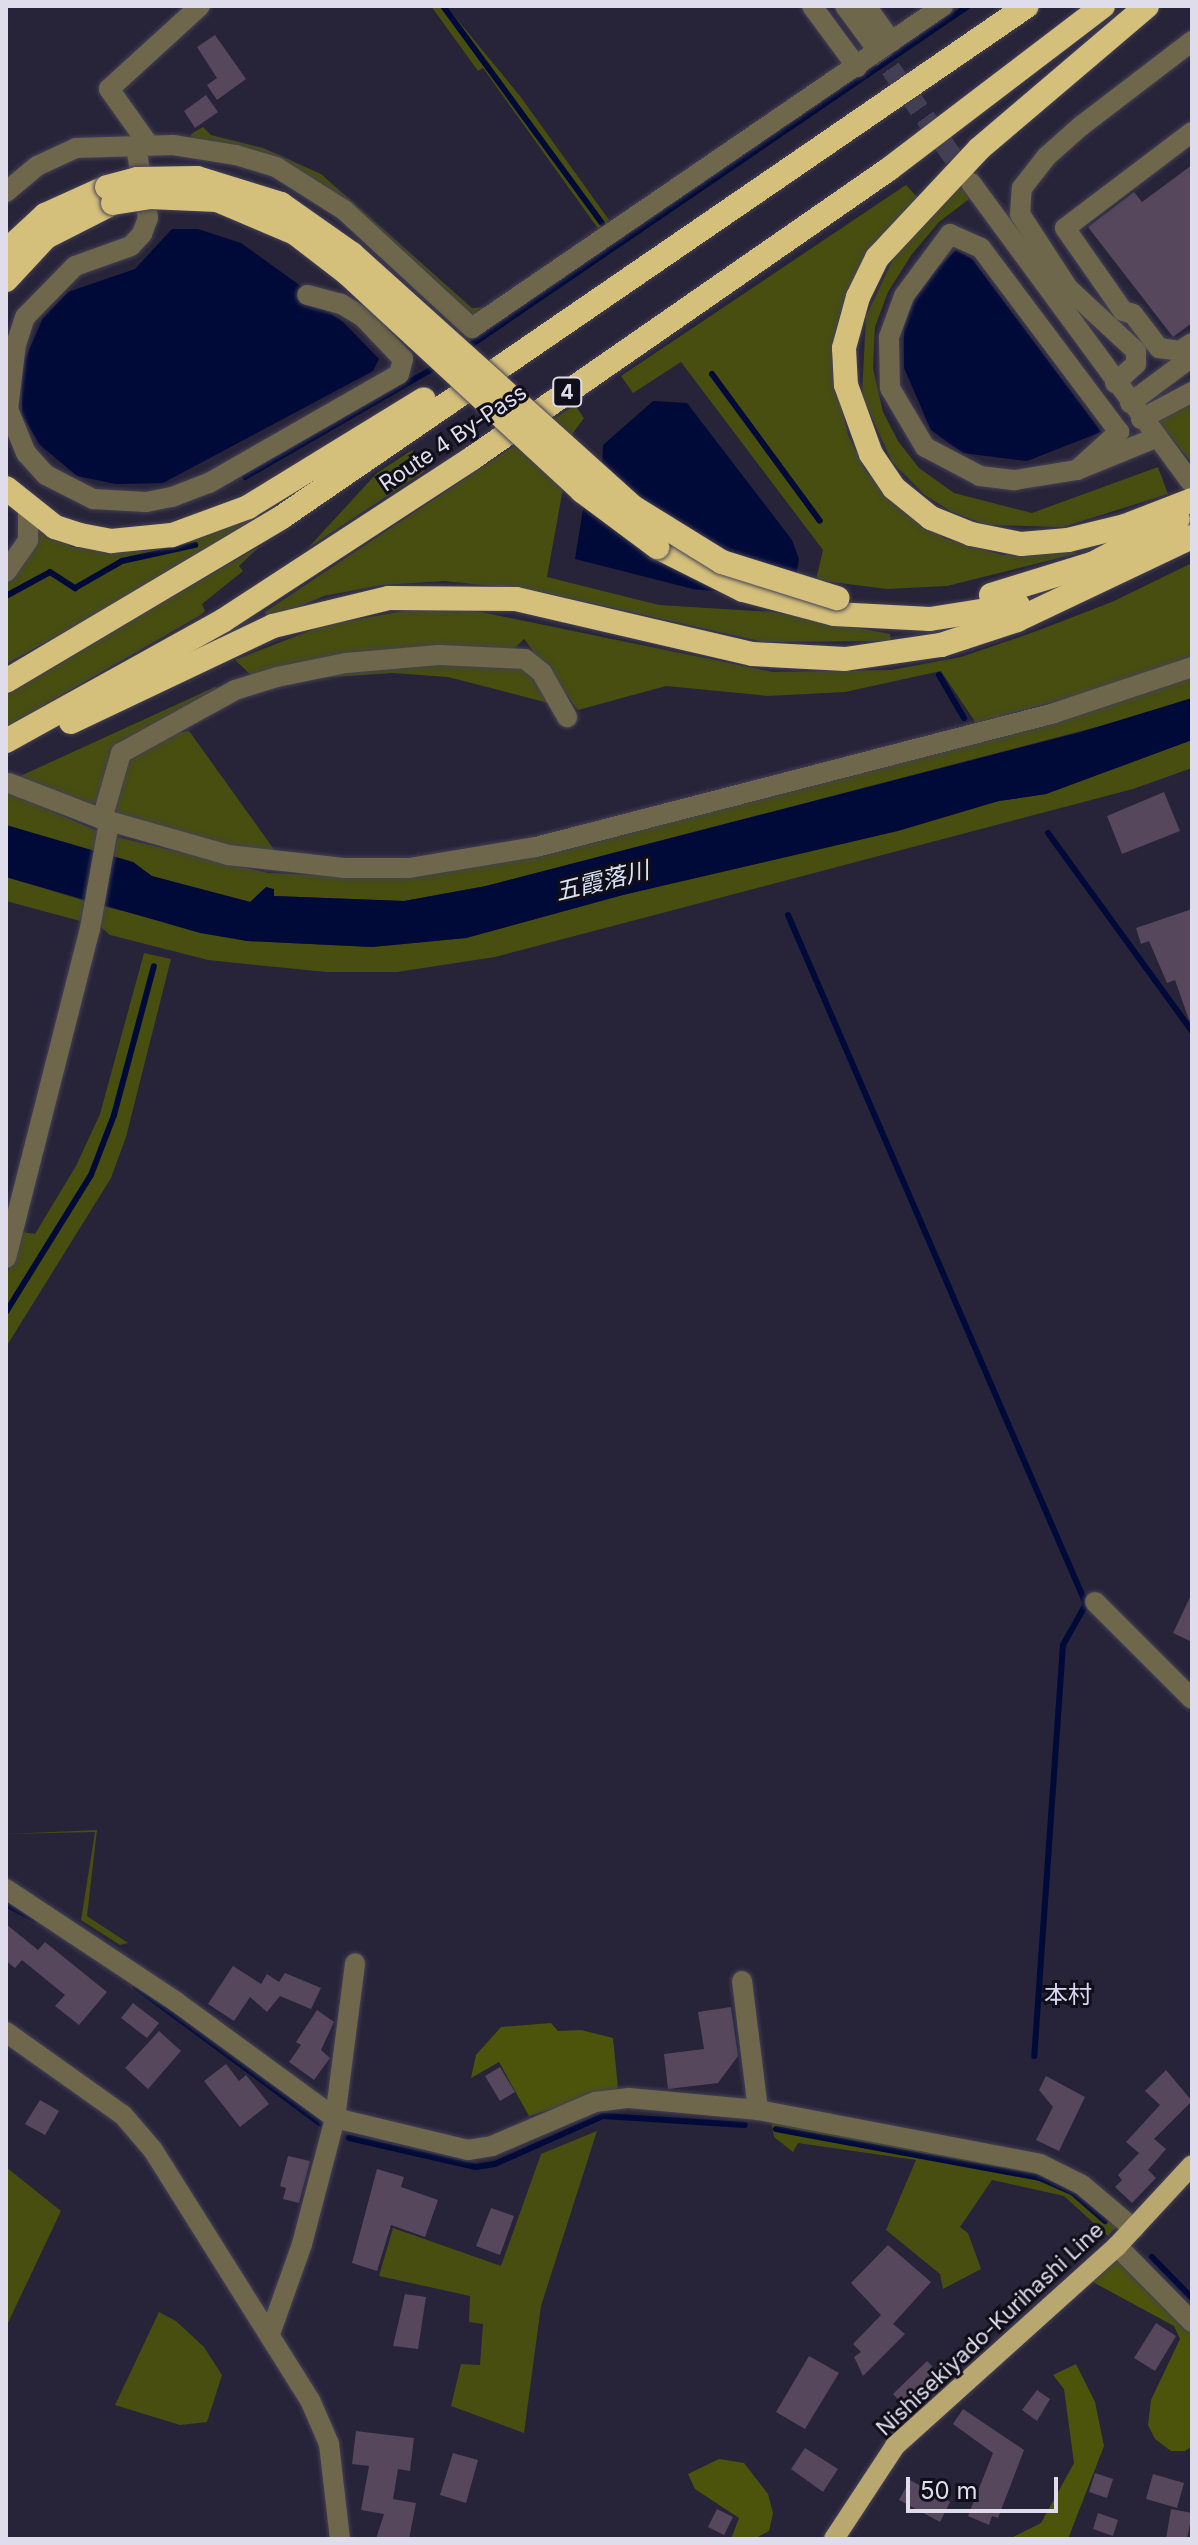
<!DOCTYPE html>
<html>
<head>
<meta charset="utf-8">
<style>
	body { margin:0 }
	#map { position:relative; width:1198px; height:2545px; overflow:hidden; background:#272339; font-family:Inter,"Noto Sans JP",sans-serif }
	div>[style] { position:absolute }
	[style*='--x'] { left:calc(var(--x)*1px); top:calc(var(--y)*1px); width:calc(var(--w)*1px); rotate:calc(var(--a)*1deg) }
	.green>* { inset:0; background:#474e10 }
	.forest>* { inset:0; background:#4c540c }
	.water>* { inset:0; background:#000a38 }
	.stream>* { height:6px; margin:-3px; padding:0 3px; transform-origin:3px; border-radius:3px; background:#000a38 }
	.building>* { inset:0; background:#56475d }
	.minor-tunnel>* { height:20px; margin-top:-10px; transform-origin:0; background:repeating-linear-gradient(90deg,#433f54 0 20px,transparent 0 30px) }
	.roads { filter:drop-shadow(0 0 2px #444156) drop-shadow(0 0 2px #444156) }
	.minor>* { height:20px; margin:-10px; padding:0 10px; transform-origin:10px; border-radius:10px; background:#6f674c }
	.major>* { height:20px; margin:-10px; padding:0 10px; transform-origin:10px; border-radius:10px; background:#b8a76e }
	.highway>* { height:24px; margin:-12px; padding:0 12px; transform-origin:12px; border-radius:12px; background:#d4c07b }
	.bridges { filter:drop-shadow(0 0 2px #444156) drop-shadow(0 0 2px #444156) }
	.highway-bridge>* { height:24px; margin:-12px; padding:0 12px; transform-origin:12px; border-radius:12px; background:#d4c07b }
	span { translate:-50% -50%; white-space:nowrap; text-align:center; line-height:1.15; -webkit-text-stroke:6px #100e18; paint-order:stroke }
	.shield-label span { padding:2px 6px; background:#100e18; border:2px solid; border-radius:6px; -webkit-text-stroke-width:0 }
	.shield-label { font-size:20px; color:#dfddec; font-weight:700 }
	.street-label { font-size:22px; color:#dfddec }
	.water-label { font-size:24px; color:#dae3f3; font-style:italic }
	.neighbourhood-label { font-size:24px; color:#dad5f3 }
	.frame { position:absolute; inset:0; border:8px solid #dfddec; pointer-events:none }
	.scale { position:absolute; left:906px; top:2477px; width:152px; height:36px; box-sizing:border-box; border:4px solid #dfddec; border-top:0; padding-left:10px; font-size:24px; line-height:28px; white-space:nowrap; color:#dfddec; -webkit-text-stroke:6px #100e18; paint-order:stroke }
</style>
</head>
<body>
<div id="map">
	<div class="green">
		<i style="clip-path:polygon(431px 6px,446px 6px,520px 96px,612px 224px,482px 315px,474px 317px,320px 185px,277px 163px,192px 141px,191px 134px,203px 127px,211px 135px,263px 148px,321px 174px,472px 308px,490px 307px,599px 230px,483px 68px,478px 71px)"></i>
		<i style="clip-path:polygon(906px 185px,917px 197px,864px 258px,840px 314px,832px 361px,848px 435px,866px 471px,893px 501px,944px 538px,1002px 555px,1076px 550px,1075px 554px,947px 586px,887px 589px,816px 580px,823px 550px,681px 362px,633px 393px,621px 376px)"></i>
		<i style="clip-path:polygon(961px 185px,969px 199px,939px 222px,912px 254px,888px 292px,875px 327px,873px 368px,883px 412px,898px 441px,919px 468px,954px 493px,1032px 513px,1158px 467px,1168px 494px,1063px 527px,987px 525px,952px 512px,925px 495px,892px 462px,862px 395px,866px 316px,897px 251px)"></i>
		<i style="clip-path:polygon(1192px 399px,1192px 463px,1159px 423px,1161px 415px)"></i>
		<i style="clip-path:polygon(575px 405px,584px 418px,573px 433px,547px 577px,659px 605px,773px 612px,890px 634px,891px 641px,764px 642px,537px 591px,445px 581px,382px 585px,324px 596px,268px 620px,265px 612px)"></i>
		<i style="clip-path:polygon(412px 450px,425px 471px,308px 548px,377px 473px)"></i>
		<i style="clip-path:polygon(274px 501px,276px 505px,123px 600px,6px 664px,6px 581px,28px 558px,36px 527px,73px 547px,148px 551px,180px 544px)"></i>
		<i style="clip-path:polygon(260px 546px,239px 566px,243px 571px,202px 604px,205px 611px,199px 616px,6px 727px,6px 693px)"></i>
		<i style="clip-path:polygon(1192px 563px,1192px 656px,1104px 688px,976px 723px,941px 671px,845px 692px,768px 696px,666px 686px,578px 710px,524px 639px,515px 648px,373px 651px,253px 677px,235px 660px,325px 625px,404px 611px,466px 609px,773px 672px,891px 670px,961px 657px,1034px 632px,1112px 602px)"></i>
		<i style="clip-path:polygon(436px 660px,523px 666px,556px 705px,448px 677px,392px 673px,318px 678px,379px 664px)"></i>
		<i style="clip-path:polygon(1192px 676px,1192px 698px,1135px 717px,486px 886px,404px 901px,274px 896px,274px 889px,251px 902px,151px 876px,133px 862px,111px 856px,116px 837px,268px 873px,389px 878px)"></i>
		<i style="clip-path:polygon(215px 687px,221px 688px,111px 756px,100px 799px,92px 804px,16px 778px)"></i>
		<i style="clip-path:polygon(189px 731px,192px 735px,278px 855px,219px 846px,116px 814px,114px 802px,122px 763px,169px 734px)"></i>
		<i style="clip-path:polygon(1192px 740px,1192px 768px,1133px 789px,495px 957px,397px 972px,326px 972px,208px 960px,110px 935px,101px 927px,102px 906px,247px 941px,372px 947px,466px 938px,623px 895px,999px 801px,1046px 794px)"></i>
		<i style="clip-path:polygon(6px 791px,97px 831px,97px 855px,6px 825px)"></i>
		<i style="clip-path:polygon(6px 877px,89px 902px,84px 922px,6px 901px)"></i>
		<i style="clip-path:polygon(144px 953px,171px 959px,126px 1137px,111px 1178px,6px 1347px,6px 1277px,22px 1232px,35px 1234px,76px 1166px,100px 1114px)"></i>
		<i style="clip-path:polygon(97px 1830px,87px 1916px,128px 1943px,120px 1945px,81px 1920px,95px 1832px,6px 1834px)"></i>
		<i style="clip-path:polygon(771px 2119px,1020px 2166px,1068px 2183px,1119px 2224px,1108px 2236px,1064px 2196px,992px 2180px,960px 2227px,968px 2233px,981px 2269px,943px 2289px,940px 2274px,886px 2230px,916px 2160px,798px 2143px,793px 2152px,774px 2137px)"></i>
		<i style="clip-path:polygon(597px 2131px,541px 2306px,524px 2433px,451px 2406px,461px 2364px,480px 2365px,483px 2324px,469px 2322px,470px 2296px,379px 2276px,393px 2228px,501px 2266px,541px 2154px)"></i>
		<i style="clip-path:polygon(6px 2167px,61px 2211px,6px 2327px)"></i>
		<i style="clip-path:polygon(159px 2312px,176px 2321px,204px 2347px,222px 2375px,207px 2422px,180px 2425px,115px 2405px)"></i>
	</div>
	<div class="forest">
		<i style="clip-path:polygon(551px 2023px,558px 2031px,581px 2030px,613px 2038px,618px 2088px,529px 2116px,499px 2062px,471px 2078px,476px 2055px,501px 2027px)"></i>
		<i style="clip-path:polygon(1116px 2259px,1192px 2334px,1192px 2446px,1185px 2451px,1171px 2451px,1155px 2439px,1148px 2425px,1151px 2400px,1180px 2339px,1174px 2326px,1091px 2281px)"></i>
		<i style="clip-path:polygon(1076px 2364px,1095px 2402px,1104px 2446px,1068px 2539px,1009px 2539px,1041px 2523px,1074px 2463px,1064px 2389px,1053px 2375px)"></i>
		<i style="clip-path:polygon(719px 2459px,744px 2463px,768px 2494px,773px 2513px,769px 2531px,754px 2539px,731px 2539px,739px 2518px,695px 2489px,688px 2474px)"></i>
	</div>
	<div class="water">
		<i style="clip-path:polygon(172px 229px,198px 229px,241px 243px,309px 292px,306px 297px,343px 322px,379px 359px,373px 371px,163px 483px,116px 484px,77px 476px,40px 445px,22px 415px,22px 366px,43px 318px,68px 292px,135px 269px)"></i>
		<i style="clip-path:polygon(956px 250px,972px 259px,1101px 432px,1027px 461px,963px 453px,931px 430px,904px 368px,904px 327px,920px 286px)"></i>
		<i style="clip-path:polygon(653px 401px,687px 403px,792px 540px,799px 559px,792px 599px,693px 589px,575px 559px,588px 478px,602px 472px,603px 445px)"></i>
		<i style="clip-path:polygon(1192px 698px,1192px 740px,1046px 794px,999px 801px,898px 831px,623px 895px,466px 938px,372px 947px,247px 941px,200px 933px,6px 877px,6px 825px,133px 862px,152px 876px,250px 902px,266px 887px,274px 889px,274px 896px,404px 901px,486px 886px,1081px 732px)"></i>
	</div>
	<div class="stream">
		<i style="--x:443;--y:6;--w:269;--a:53.8"></i>
		<i style="--x:465;--y:349;--w:609;--a:-34.29"></i>
		<i style="--x:712;--y:374;--w:182;--a:53.7"></i>
		<i style="--x:245;--y:477;--w:224;--a:-30"></i>
		<i style="--x:6;--y:596;--w:50;--a:-28.6"></i>
		<i style="--x:50;--y:572;--w:30;--a:33"></i>
		<i style="--x:75;--y:588;--w:54;--a:-29.9"></i>
		<i style="--x:122;--y:561;--w:75;--a:-12.4"></i>
		<i style="--x:939;--y:675;--w:50;--a:59.8"></i>
		<i style="--x:1048;--y:833;--w:245;--a:54"></i>
		<i style="--x:788;--y:915;--w:751;--a:66.61"></i>
		<i style="--x:1086;--y:1604;--w:47;--a:119.3"></i>
		<i style="--x:1063;--y:1645;--w:412;--a:94"></i>
		<i style="--x:6;--y:1312;--w:161;--a:-58.2"></i>
		<i style="--x:91;--y:1175;--w:64;--a:-69"></i>
		<i style="--x:114;--y:1115;--w:154;--a:-75"></i>
		<i style="--x:6;--y:1904;--w:32;--a:28"></i>
		<i style="--x:136;--y:1987;--w:229;--a:36.5"></i>
		<i style="--x:776;--y:2129;--w:269;--a:10.5"></i>
		<i style="--x:1040;--y:2178;--w:35;--a:24"></i>
		<i style="--x:1072;--y:2192;--w:44;--a:41.3"></i>
		<i style="--x:349;--y:2138;--w:130;--a:12.9"></i>
		<i style="--x:476;--y:2167;--w:19;--a:-9"></i>
		<i style="--x:495;--y:2164;--w:118;--a:-24"></i>
		<i style="--x:603;--y:2116;--w:142;--a:3.6"></i>
		<i style="--x:1152;--y:2257;--w:57;--a:45.7"></i>
	</div>
	<div class="building">
		<i style="clip-path:polygon(215px 35px,246px 79px,217px 100px,207px 85px,217px 78px,197px 47px)"></i>
		<i style="clip-path:polygon(206px 95px,218px 112px,195px 128px,184px 111px)"></i>
		<i style="clip-path:polygon(1192px 165px,1192px 323px,1173px 337px,1088px 227px,1134px 192px,1142px 202px)"></i>
		<i style="clip-path:polygon(1164px 792px,1180px 831px,1122px 854px,1107px 816px)"></i>
		<i style="clip-path:polygon(1192px 909px,1192px 1020px,1189px 1020px,1175px 980px,1167px 983px,1149px 941px,1141px 944px,1136px 928px)"></i>
		<i style="clip-path:polygon(1192px 1593px,1192px 1642px,1173px 1633px)"></i>
		<i style="clip-path:polygon(6px 1924px,38px 1950px,45px 1942px,107px 1992px,79px 2025px,55px 2006px,65px 1995px,22px 1960px,15px 1968px,6px 1961px)"></i>
		<i style="clip-path:polygon(233px 1966px,261px 1984px,267px 1974px,279px 1982px,285px 1973px,321px 1988px,311px 2009px,280px 1996px,267px 2012px,250px 1997px,234px 2021px,208px 2004px)"></i>
		<i style="clip-path:polygon(133px 2003px,159px 2023px,147px 2038px,121px 2018px)"></i>
		<i style="clip-path:polygon(731px 2007px,738px 2056px,718px 2083px,668px 2089px,664px 2054px,704px 2049px,698px 2012px)"></i>
		<i style="clip-path:polygon(317px 2010px,334px 2022px,321px 2050px,330px 2058px,314px 2080px,289px 2062px,301px 2045px,296px 2042px)"></i>
		<i style="clip-path:polygon(159px 2031px,181px 2051px,148px 2089px,125px 2068px)"></i>
		<i style="clip-path:polygon(226px 2064px,239px 2081px,246px 2075px,269px 2104px,240px 2127px,204px 2081px)"></i>
		<i style="clip-path:polygon(500px 2067px,515px 2092px,500px 2101px,485px 2076px)"></i>
		<i style="clip-path:polygon(1166px 2070px,1192px 2101px,1154px 2139px,1166px 2149px,1148px 2170px,1156px 2178px,1132px 2203px,1115px 2187px,1122px 2180px,1118px 2175px,1139px 2153px,1126px 2142px,1160px 2105px,1145px 2091px)"></i>
		<i style="clip-path:polygon(1046px 2076px,1085px 2097px,1059px 2151px,1036px 2140px,1053px 2107px,1039px 2090px)"></i>
		<i style="clip-path:polygon(40px 2100px,59px 2111px,45px 2135px,25px 2124px)"></i>
		<i style="clip-path:polygon(288px 2156px,310px 2161px,299px 2203px,283px 2199px,286px 2188px,280px 2186px)"></i>
		<i style="clip-path:polygon(377px 2169px,404px 2177px,401px 2187px,438px 2200px,425px 2237px,391px 2225px,377px 2271px,352px 2263px)"></i>
		<i style="clip-path:polygon(491px 2208px,514px 2216px,500px 2255px,476px 2246px)"></i>
		<i style="clip-path:polygon(888px 2245px,931px 2282px,893px 2324px,905px 2334px,863px 2376px,854px 2357px,861px 2352px,853px 2344px,881px 2315px,851px 2283px)"></i>
		<i style="clip-path:polygon(405px 2294px,426px 2297px,418px 2349px,393px 2346px)"></i>
		<i style="clip-path:polygon(1156px 2323px,1176px 2336px,1155px 2371px,1134px 2358px)"></i>
		<i style="clip-path:polygon(809px 2356px,839px 2373px,805px 2429px,776px 2412px)"></i>
		<i style="clip-path:polygon(927px 2361px,945px 2379px,911px 2413px,893px 2394px)"></i>
		<i style="clip-path:polygon(1037px 2390px,1050px 2399px,1037px 2421px,1022px 2410px)"></i>
		<i style="clip-path:polygon(963px 2409px,1024px 2450px,998px 2518px,992px 2516px,989px 2525px,968px 2516px,993px 2453px,953px 2424px)"></i>
		<i style="clip-path:polygon(356px 2431px,414px 2438px,410px 2471px,398px 2469px,393px 2499px,416px 2503px,409px 2539px,376px 2539px,384px 2514px,361px 2510px,369px 2466px,352px 2464px)"></i>
		<i style="clip-path:polygon(805px 2448px,838px 2469px,823px 2492px,791px 2469px)"></i>
		<i style="clip-path:polygon(453px 2453px,478px 2460px,466px 2503px,440px 2495px)"></i>
		<i style="clip-path:polygon(1095px 2473px,1113px 2479px,1107px 2498px,1089px 2492px)"></i>
		<i style="clip-path:polygon(1153px 2474px,1184px 2483px,1177px 2508px,1146px 2499px)"></i>
		<i style="clip-path:polygon(910px 2480px,950px 2502px,940px 2522px,899px 2500px)"></i>
		<i style="clip-path:polygon(717px 2509px,733px 2517px,724px 2535px,708px 2527px)"></i>
		<i style="clip-path:polygon(1171px 2509px,1192px 2513px,1187px 2539px,1166px 2539px)"></i>
		<i style="clip-path:polygon(1098px 2513px,1118px 2520px,1113px 2536px,1093px 2529px)"></i>
	</div>
	<div class="minor-tunnel">
		<i style="--x:873;--y:44;--w:168;--a:54.7"></i>
	</div>
	<div class="roads">
		<div class="minor">
			<i style="--x:812;--y:6;--w:76;--a:53.6"></i>
			<i style="--x:845;--y:6;--w:47;--a:53.6"></i>
			<i style="--x:866;--y:6;--w:44;--a:54.2"></i>
			<i style="--x:1192;--y:132;--w:159;--a:142.9"></i>
			<i style="--x:1065;--y:228;--w:101;--a:55.1"></i>
			<i style="--x:1123;--y:311;--w:10;--a:17"></i>
			<i style="--x:1133;--y:314;--w:43;--a:52.6"></i>
			<i style="--x:1159;--y:348;--w:21;--a:8"></i>
			<i style="--x:1180;--y:351;--w:14;--a:-34"></i>
			<i style="--x:149;--y:145;--w:69;--a:-125.5"></i>
			<i style="--x:109;--y:89;--w:123;--a:-42.4"></i>
			<i style="--x:136;--y:147;--w:72;--a:80.4"></i>
			<i style="--x:148;--y:218;--w:17;--a:111"></i>
			<i style="--x:142;--y:234;--w:16;--a:133"></i>
			<i style="--x:131;--y:246;--w:59;--a:160.3"></i>
			<i style="--x:75;--y:266;--w:71;--a:134.4"></i>
			<i style="--x:25;--y:317;--w:28;--a:108"></i>
			<i style="--x:16;--y:344;--w:65;--a:97"></i>
			<i style="--x:8;--y:409;--w:48;--a:67.8"></i>
			<i style="--x:26;--y:453;--w:30;--a:48"></i>
			<i style="--x:46;--y:475;--w:53;--a:27.1"></i>
			<i style="--x:93;--y:499;--w:53;--a:3.2"></i>
			<i style="--x:146;--y:502;--w:26;--a:-11"></i>
			<i style="--x:172;--y:497;--w:40;--a:-21"></i>
			<i style="--x:209;--y:483;--w:219;--a:-29.8"></i>
			<i style="--x:399;--y:374;--w:16;--a:-75"></i>
			<i style="--x:403;--y:359;--w:58;--a:-133.6"></i>
			<i style="--x:363;--y:317;--w:26;--a:-149"></i>
			<i style="--x:341;--y:304;--w:35;--a:-165"></i>
			<i style="--x:971;--y:183;--w:370;--a:53.7"></i>
			<i style="--x:6;--y:192;--w:40;--a:-40"></i>
			<i style="--x:37;--y:166;--w:43;--a:-24.8"></i>
			<i style="--x:76;--y:148;--w:97;--a:-1.8"></i>
			<i style="--x:173;--y:145;--w:64;--a:9"></i>
			<i style="--x:236;--y:155;--w:42;--a:16.7"></i>
			<i style="--x:276;--y:167;--w:80;--a:32.3"></i>
			<i style="--x:344;--y:210;--w:174;--a:42.7"></i>
			<i style="--x:472;--y:328;--w:571;--a:-34.36"></i>
			<i style="--x:1115;--y:383;--w:28;--a:-42"></i>
			<i style="--x:1136;--y:364;--w:13;--a:-90"></i>
			<i style="--x:1136;--y:351;--w:93;--a:-137.2"></i>
			<i style="--x:1068;--y:288;--w:88;--a:-123"></i>
			<i style="--x:1020;--y:214;--w:26;--a:-86"></i>
			<i style="--x:1022;--y:188;--w:39;--a:-52"></i>
			<i style="--x:1046;--y:157;--w:47;--a:-41.5"></i>
			<i style="--x:1081;--y:126;--w:140;--a:-37.4"></i>
			<i style="--x:1130;--y:403;--w:77;--a:-36.6"></i>
			<i style="--x:1141;--y:419;--w:58;--a:-27.9"></i>
			<i style="--x:1077;--y:470;--w:57;--a:-42.1"></i>
			<i style="--x:1119;--y:432;--w:230;--a:-126.9"></i>
			<i style="--x:981;--y:248;--w:34;--a:-156"></i>
			<i style="--x:950;--y:234;--w:77;--a:126.6"></i>
			<i style="--x:904;--y:296;--w:44;--a:110.1"></i>
			<i style="--x:889;--y:337;--w:51;--a:88.9"></i>
			<i style="--x:890;--y:388;--w:69;--a:59.3"></i>
			<i style="--x:925;--y:447;--w:62;--a:27.8"></i>
			<i style="--x:980;--y:476;--w:35;--a:7"></i>
			<i style="--x:1015;--y:480;--w:63;--a:-9.2"></i>
			<i style="--x:1077;--y:470;--w:84;--a:-22.3"></i>
			<i style="--x:6;--y:572;--w:39;--a:-55"></i>
			<i style="--x:28;--y:540;--w:30;--a:-90"></i>
			<i style="--x:9;--y:783;--w:100;--a:21.2"></i>
			<i style="--x:102;--y:819;--w:131;--a:15.9"></i>
			<i style="--x:228;--y:855;--w:116;--a:6.4"></i>
			<i style="--x:343;--y:868;--w:66;--a:0"></i>
			<i style="--x:409;--y:868;--w:129;--a:-9.4"></i>
			<i style="--x:536;--y:847;--w:532;--a:-14.48"></i>
			<i style="--x:1051;--y:714;--w:149;--a:-18.4"></i>
			<i style="--x:102;--y:819;--w:69;--a:-73.9"></i>
			<i style="--x:121;--y:753;--w:130;--a:-28.9"></i>
			<i style="--x:235;--y:690;--w:44;--a:-17.2"></i>
			<i style="--x:277;--y:677;--w:70;--a:-11.5"></i>
			<i style="--x:346;--y:663;--w:93;--a:-4.9"></i>
			<i style="--x:439;--y:655;--w:86;--a:2.7"></i>
			<i style="--x:525;--y:659;--w:22;--a:39"></i>
			<i style="--x:542;--y:673;--w:51;--a:60.4"></i>
			<i style="--x:6;--y:1258;--w:340;--a:-75.7"></i>
			<i style="--x:90;--y:929;--w:109;--a:-79.9"></i>
			<i style="--x:1095;--y:1602;--w:137;--a:45"></i>
			<i style="--x:6;--y:1889;--w:203;--a:33.5"></i>
			<i style="--x:175;--y:2001;--w:198;--a:36.2"></i>
			<i style="--x:335;--y:2118;--w:137;--a:13.5"></i>
			<i style="--x:468;--y:2150;--w:24;--a:-9"></i>
			<i style="--x:492;--y:2146;--w:112;--a:-23.1"></i>
			<i style="--x:595;--y:2102;--w:34;--a:-7"></i>
			<i style="--x:629;--y:2098;--w:130;--a:5.3"></i>
			<i style="--x:758;--y:2110;--w:287;--a:10.8"></i>
			<i style="--x:1040;--y:2164;--w:47;--a:26.6"></i>
			<i style="--x:1082;--y:2185;--w:68;--a:40.2"></i>
			<i style="--x:742;--y:1981;--w:130;--a:82.9"></i>
			<i style="--x:6;--y:2032;--w:143;--a:35.4"></i>
			<i style="--x:123;--y:2115;--w:46;--a:49.4"></i>
			<i style="--x:153;--y:2150;--w:295;--a:57.9"></i>
			<i style="--x:310;--y:2400;--w:48;--a:66.6"></i>
			<i style="--x:329;--y:2444;--w:96;--a:83.4"></i>
			<i style="--x:1117;--y:2246;--w:107;--a:45.4"></i>
			<i style="--x:270;--y:2334;--w:96;--a:-70.4"></i>
			<i style="--x:302;--y:2244;--w:130;--a:-75.3"></i>
			<i style="--x:335;--y:2118;--w:156;--a:-82.6"></i>
		</div>
		<div class="major">
			<i style="--x:834;--y:2539;--w:111;--a:-56.7"></i>
			<i style="--x:895;--y:2446;--w:299;--a:-42"></i>
			<i style="--x:1117;--y:2246;--w:110;--a:-47.2"></i>
		</div>
		<div class="highway">
			<i style="--x:1147;--y:6;--w:221;--a:139.6"></i>
			<i style="--x:979;--y:149;--w:149;--a:133.1"></i>
			<i style="--x:877;--y:258;--w:43;--a:116"></i>
			<i style="--x:858;--y:297;--w:53;--a:105.4"></i>
			<i style="--x:844;--y:348;--w:37;--a:87"></i>
			<i style="--x:846;--y:385;--w:73;--a:70.1"></i>
			<i style="--x:871;--y:454;--w:41;--a:55.9"></i>
			<i style="--x:894;--y:488;--w:48;--a:39"></i>
			<i style="--x:931;--y:518;--w:43;--a:21.8"></i>
			<i style="--x:971;--y:534;--w:51;--a:11.3"></i>
			<i style="--x:1021;--y:544;--w:47;--a:-4.9"></i>
			<i style="--x:1068;--y:540;--w:59;--a:-13.8"></i>
			<i style="--x:1125;--y:526;--w:72;--a:-21.2"></i>
			<i style="--x:6;--y:251;--w:53;--a:-42.7"></i>
			<i style="--x:45;--y:215;--w:68;--a:-24.3"></i>
			<i style="--x:6;--y:280;--w:59;--a:-47.1"></i>
			<i style="--x:46;--y:237;--w:75;--a:-26.9"></i>
			<i style="--x:6;--y:488;--w:63;--a:38.5"></i>
			<i style="--x:55;--y:527;--w:26;--a:18"></i>
			<i style="--x:80;--y:535;--w:32;--a:11"></i>
			<i style="--x:111;--y:541;--w:61;--a:-5.6"></i>
			<i style="--x:172;--y:535;--w:81;--a:-20.2"></i>
			<i style="--x:248;--y:507;--w:206;--a:-31.5"></i>
			<i style="--x:657;--y:547;--w:96;--a:26.6"></i>
			<i style="--x:743;--y:590;--w:94;--a:14.8"></i>
			<i style="--x:834;--y:614;--w:96;--a:3"></i>
			<i style="--x:930;--y:619;--w:89;--a:-9"></i>
			<i style="--x:991;--y:595;--w:106;--a:-17.1"></i>
			<i style="--x:1092;--y:564;--w:97;--a:-27.6"></i>
			<i style="--x:6;--y:681;--w:321;--a:-30.7"></i>
			<i style="--x:282;--y:517;--w:903;--a:-34.45"></i>
			<i style="--x:71;--y:722;--w:224;--a:-25.4"></i>
			<i style="--x:273;--y:626;--w:119;--a:-13.6"></i>
			<i style="--x:389;--y:598;--w:127;--a:0.5"></i>
			<i style="--x:516;--y:599;--w:242;--a:13.1"></i>
			<i style="--x:752;--y:654;--w:93;--a:3.1"></i>
			<i style="--x:845;--y:659;--w:97;--a:-8.3"></i>
			<i style="--x:941;--y:645;--w:80;--a:-18.2"></i>
			<i style="--x:1017;--y:620;--w:194;--a:-25.4"></i>
			<i style="--x:6;--y:741;--w:249;--a:-29"></i>
			<i style="--x:224;--y:620;--w:295;--a:-33.1"></i>
			<i style="--x:471;--y:459;--w:509;--a:-34.75"></i>
			<i style="--x:889;--y:169;--w:269;--a:-37.3"></i>
		</div>
	</div>
	<div class="bridges">
		<div class="highway-bridge">
			<i style="--x:107;--y:187;--w:31;--a:-15"></i>
			<i style="--x:137;--y:179;--w:60;--a:-1"></i>
			<i style="--x:197;--y:178;--w:88;--a:17.2"></i>
			<i style="--x:281;--y:204;--w:87;--a:35.2"></i>
			<i style="--x:352;--y:254;--w:378;--a:42"></i>
			<i style="--x:633;--y:507;--w:105;--a:31.7"></i>
			<i style="--x:722;--y:562;--w:121;--a:17.4"></i>
			<i style="--x:113;--y:203;--w:37;--a:-9"></i>
			<i style="--x:150;--y:197;--w:67;--a:2.6"></i>
			<i style="--x:217;--y:200;--w:85;--a:22.9"></i>
			<i style="--x:295;--y:233;--w:67;--a:37.7"></i>
			<i style="--x:348;--y:274;--w:319;--a:42.8"></i>
			<i style="--x:582;--y:491;--w:94;--a:36.7"></i>
		</div>
	</div>
	<div class="shield-label">
		<span style="left:567px;top:392px">4</span>
	</div>
	<div class="street-label">
		<span style="left:453px;top:438px;rotate:-34deg">Route 4 By-Pass</span>
		<span style="left:990px;top:2329px;rotate:-43deg">Nishisekiyado-Kurihashi Line</span>
	</div>
	<div class="water-label">
		<span style="left:602px;top:881px;rotate:-14deg">五霞落川</span>
	</div>
	<div class="neighbourhood-label">
		<span style="left:1068px;top:1995px">本村</span>
	</div>
	<div class="frame"></div>
	<div class="scale">50 m</div>
</div>
</body>
</html>
